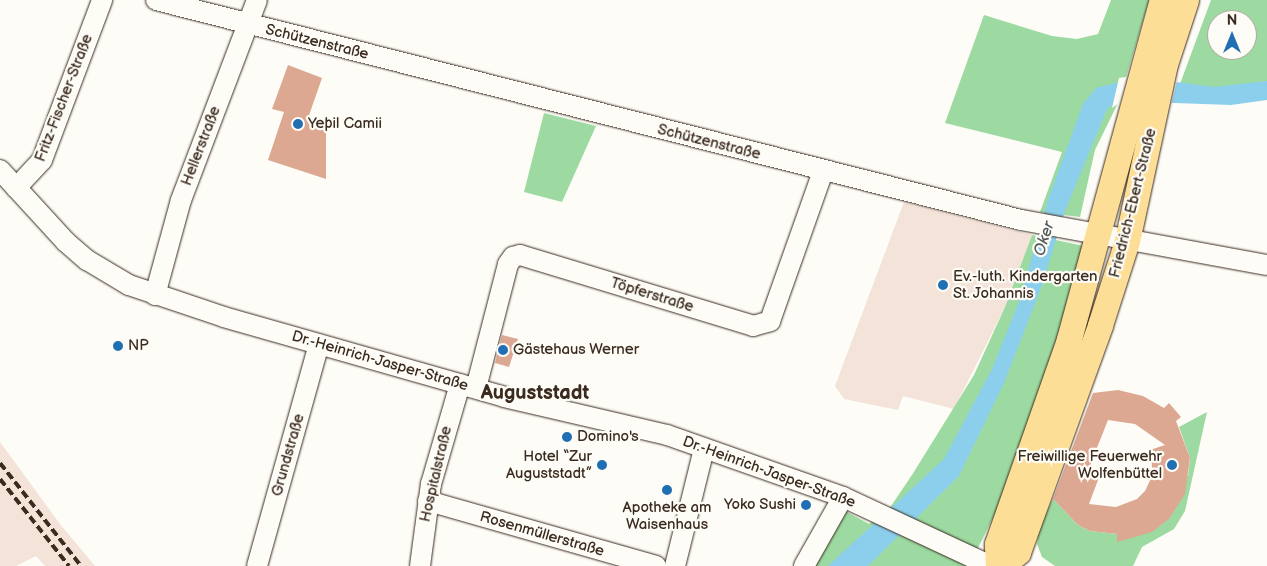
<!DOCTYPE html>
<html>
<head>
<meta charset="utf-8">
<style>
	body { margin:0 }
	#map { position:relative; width:1267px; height:566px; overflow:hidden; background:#fdfcf7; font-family:"Balsamiq Sans",sans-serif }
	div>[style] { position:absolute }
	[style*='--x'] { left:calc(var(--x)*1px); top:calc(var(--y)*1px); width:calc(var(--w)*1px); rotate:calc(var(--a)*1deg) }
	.built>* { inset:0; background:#f3e3d9 }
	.green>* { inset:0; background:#9cdaa1 }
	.water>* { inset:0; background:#8ccfed }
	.pier>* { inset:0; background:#fdfcf7 }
	.building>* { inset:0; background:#dda892 }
	.roads { filter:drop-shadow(0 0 1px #3b2a1e) drop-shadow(0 0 1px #3b2a1e) }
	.minor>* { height:20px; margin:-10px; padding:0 10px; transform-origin:10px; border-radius:10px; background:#fdfcf7 }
	.major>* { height:25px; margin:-12.5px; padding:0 12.5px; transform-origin:12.5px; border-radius:12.5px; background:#fdde96 }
	.rail>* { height:4px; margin-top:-2px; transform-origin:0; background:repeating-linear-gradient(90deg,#3b2a1e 0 8px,transparent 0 12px) }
	.dots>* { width:14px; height:14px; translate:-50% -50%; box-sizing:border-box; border:2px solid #fdfcf7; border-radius:50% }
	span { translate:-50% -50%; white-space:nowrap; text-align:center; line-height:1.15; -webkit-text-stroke:4.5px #fdfcf7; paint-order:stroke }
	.street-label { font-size:15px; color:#3b2a1e }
	.poi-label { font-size:15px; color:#3b2a1e }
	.left { translate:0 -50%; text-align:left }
	.right { translate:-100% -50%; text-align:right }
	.water-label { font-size:16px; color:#535c5c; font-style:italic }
	.district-label { font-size:20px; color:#3b2a1e; font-weight:700 }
	.north { position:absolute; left:1207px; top:10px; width:50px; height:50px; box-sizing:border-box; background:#fdfcf7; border:1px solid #afa8a0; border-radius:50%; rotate:0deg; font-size:14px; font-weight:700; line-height:20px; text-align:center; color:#3b2a1e }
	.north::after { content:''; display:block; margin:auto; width:18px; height:22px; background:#1f6fb2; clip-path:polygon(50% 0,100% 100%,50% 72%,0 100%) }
</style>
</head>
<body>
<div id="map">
	<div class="built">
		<i style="clip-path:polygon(904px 202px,1032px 235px,1005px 307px,954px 409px,903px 396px,898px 410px,844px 399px,835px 386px)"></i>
		<i style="clip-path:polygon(0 442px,60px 524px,95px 566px,45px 566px,36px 556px,16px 566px,0 566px)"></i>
	</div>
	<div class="green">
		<i style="clip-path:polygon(1111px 0,1149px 0,1119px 101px,1095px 150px,1080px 217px,1040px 212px,1062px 152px,945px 123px,984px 15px,1052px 36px,1077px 39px,1098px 34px)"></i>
		<i style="clip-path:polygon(evenodd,1211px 0,1267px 0,1267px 88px,1177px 92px,1211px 0,1217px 20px,1247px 20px,1247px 50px,1217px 50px,1217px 20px)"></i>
		<i style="clip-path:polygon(544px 113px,596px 126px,562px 202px,524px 192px)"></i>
		<i style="clip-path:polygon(1032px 235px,1084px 246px,1086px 260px,1010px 484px,969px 566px,804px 566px,838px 507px,869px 524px,889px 509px,912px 475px,974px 375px,1005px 307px)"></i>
		<i style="clip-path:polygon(1207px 412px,1185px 511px,1174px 529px,1142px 547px,1133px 566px,1055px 566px,1042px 557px,1037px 544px,1039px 528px,1053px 499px,1078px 525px,1090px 531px,1117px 534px,1118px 541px,1152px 531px,1183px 475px,1188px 476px,1190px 458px,1179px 427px)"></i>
	</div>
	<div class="water">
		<i style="clip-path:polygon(1138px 77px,1214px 87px,1267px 81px,1267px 100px,1231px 105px,1119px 101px,1107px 109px,1065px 211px,1041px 288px,1004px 383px,959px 476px,868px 566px,828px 566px,944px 459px,992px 369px,1019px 302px,1049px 197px,1083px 104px,1096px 88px)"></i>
	</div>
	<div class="pier">
		<i style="clip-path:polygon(1139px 75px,1177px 81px,1171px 106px,1119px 103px,1112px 108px,1119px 78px)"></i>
	</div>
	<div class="building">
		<i style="clip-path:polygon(288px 65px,322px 78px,307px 121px,326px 127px,326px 179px,268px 160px,284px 112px,272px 109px)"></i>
		<i style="clip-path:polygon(502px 335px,518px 339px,509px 367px,495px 363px)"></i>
		<i style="clip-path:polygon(evenodd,1118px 390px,1143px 396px,1164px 408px,1169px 403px,1181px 417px,1176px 421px,1190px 458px,1185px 494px,1169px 519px,1152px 532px,1117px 542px,1117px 534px,1090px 531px,1078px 525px,1053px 499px,1093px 393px,1118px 390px,1108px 420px,1135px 424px,1165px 445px,1150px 450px,1153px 474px,1145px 491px,1137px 499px,1116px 507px,1089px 504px,1101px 472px,1089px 468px,1108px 420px)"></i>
	</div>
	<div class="roads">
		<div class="minor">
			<i style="--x:156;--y:0;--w:893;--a:14.27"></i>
			<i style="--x:1021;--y:220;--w:250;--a:10.4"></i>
			<i style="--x:0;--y:170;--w:98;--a:47.5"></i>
			<i style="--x:66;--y:242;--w:28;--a:41"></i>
			<i style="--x:87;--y:260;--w:49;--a:30.8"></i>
			<i style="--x:129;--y:285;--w:100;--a:18.6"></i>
			<i style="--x:224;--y:317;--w:291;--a:15.9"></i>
			<i style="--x:504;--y:397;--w:167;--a:13.1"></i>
			<i style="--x:667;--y:435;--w:187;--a:19.4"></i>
			<i style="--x:843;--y:497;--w:163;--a:25"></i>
			<i style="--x:16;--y:188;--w:38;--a:-47"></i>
			<i style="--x:42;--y:160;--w:171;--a:-69.4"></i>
			<i style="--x:155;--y:295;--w:98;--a:-74.7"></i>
			<i style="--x:181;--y:200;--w:214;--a:-69.2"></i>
			<i style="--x:476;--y:388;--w:128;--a:-75.5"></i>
			<i style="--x:508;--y:264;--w:9;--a:-54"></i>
			<i style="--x:513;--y:257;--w:7;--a:-16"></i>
			<i style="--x:520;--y:255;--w:244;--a:16.9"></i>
			<i style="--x:753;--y:326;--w:18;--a:-16"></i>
			<i style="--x:770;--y:321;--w:159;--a:-70.5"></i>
			<i style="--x:428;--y:501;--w:237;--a:15.9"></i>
			<i style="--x:257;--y:566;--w:230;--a:-74.4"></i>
			<i style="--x:420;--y:566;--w:83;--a:-82.4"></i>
			<i style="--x:431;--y:484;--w:104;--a:-73.8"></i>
			<i style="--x:675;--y:566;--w:121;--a:-76.1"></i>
			<i style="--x:804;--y:566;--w:79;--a:-60.5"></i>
		</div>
		<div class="major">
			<i style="--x:998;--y:566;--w:22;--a:-93"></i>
			<i style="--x:997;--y:544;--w:217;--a:-70.6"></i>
			<i style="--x:1069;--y:339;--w:352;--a:-74.7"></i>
			<i style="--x:1001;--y:566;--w:22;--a:-39"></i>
			<i style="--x:1018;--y:552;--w:241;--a:-70.1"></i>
			<i style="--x:1100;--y:325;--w:88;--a:-72.2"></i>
			<i style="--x:1127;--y:241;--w:181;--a:-77.9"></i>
			<i style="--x:1165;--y:64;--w:67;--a:-71.8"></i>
		</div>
	</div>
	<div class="rail">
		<i style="--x:0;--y:463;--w:131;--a:51.8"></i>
		<i style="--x:0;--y:479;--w:111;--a:51.6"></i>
	</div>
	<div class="dots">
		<i style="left:298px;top:124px;background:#1f6fb2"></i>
		<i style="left:943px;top:285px;background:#1f6fb2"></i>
		<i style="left:118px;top:346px;background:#1f6fb2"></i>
		<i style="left:503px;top:350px;background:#1f6fb2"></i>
		<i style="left:567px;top:437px;background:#1f6fb2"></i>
		<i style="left:602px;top:465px;background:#1f6fb2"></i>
		<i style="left:1172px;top:465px;background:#1f6fb2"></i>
		<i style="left:667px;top:490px;background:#1f6fb2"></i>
		<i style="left:806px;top:505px;background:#1f6fb2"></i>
	</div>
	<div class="street-label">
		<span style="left:317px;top:42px;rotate:14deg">Schützenstraße</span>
		<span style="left:64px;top:98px;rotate:-69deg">Fritz-Fischer-Straße</span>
		<span style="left:709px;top:142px;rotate:14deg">Schützenstraße</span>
		<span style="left:201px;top:146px;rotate:-69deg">Hellerstraße</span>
		<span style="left:1133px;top:203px;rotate:-76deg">Friedrich-Ebert-Straße</span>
		<span style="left:652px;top:295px;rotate:17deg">Töpferstraße</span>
		<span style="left:380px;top:361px;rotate:16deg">Dr.-Heinrich-Jasper-Straße</span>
		<span style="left:288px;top:455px;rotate:-74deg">Grundstraße</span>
		<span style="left:769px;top:472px;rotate:20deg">Dr.-Heinrich-Jasper-Straße</span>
		<span style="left:436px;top:474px;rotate:-77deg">Hospitalstraße</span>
		<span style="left:542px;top:534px;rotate:16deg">Rosenmüllerstraße</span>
	</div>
	<div class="poi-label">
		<span class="left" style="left:308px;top:124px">Yeþil Camii</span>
		<span class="left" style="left:953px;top:285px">Ev.-luth. Kindergarten<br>St. Johannis</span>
		<span class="left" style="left:128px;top:346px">NP</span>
		<span class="left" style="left:513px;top:350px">Gästehaus Werner</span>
		<span class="left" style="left:577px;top:437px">Domino's</span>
		<span class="right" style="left:592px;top:465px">Hotel “Zur<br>Auguststadt”</span>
		<span class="right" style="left:1162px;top:465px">Freiwillige Feuerwehr<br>Wolfenbüttel</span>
		<span class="right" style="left:796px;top:505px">Yoko Sushi</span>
		<span style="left:667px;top:516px">Apotheke am<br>Waisenhaus</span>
	</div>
	<div class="water-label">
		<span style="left:1045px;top:239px;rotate:-72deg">Oker</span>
	</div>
	<div class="district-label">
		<span style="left:535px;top:393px">Auguststadt</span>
	</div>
	<div class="north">N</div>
</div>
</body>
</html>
